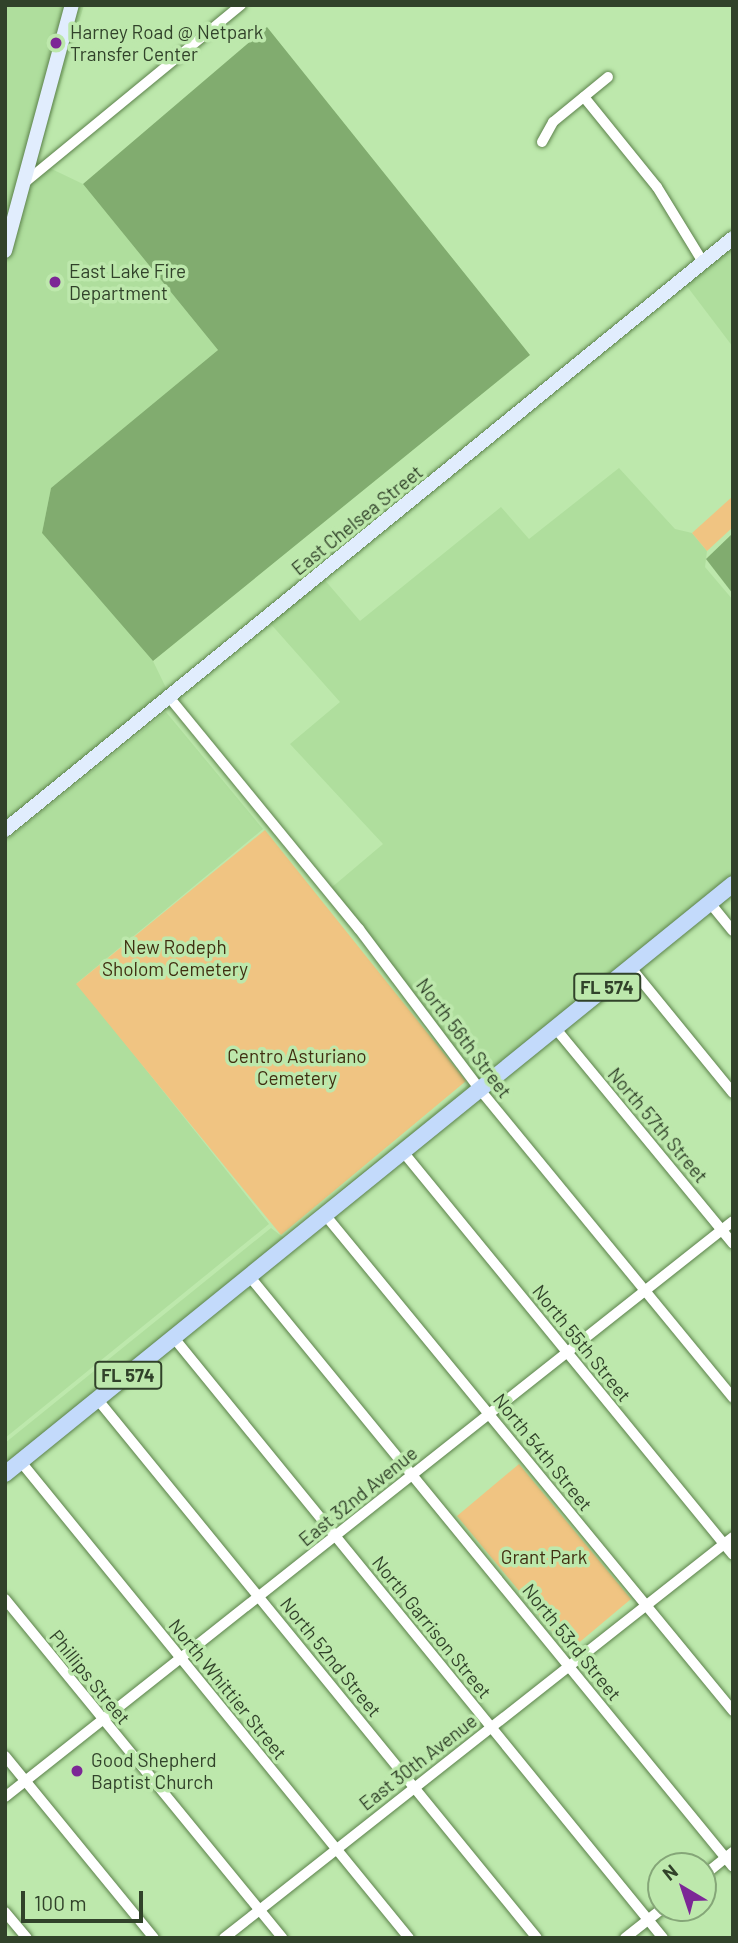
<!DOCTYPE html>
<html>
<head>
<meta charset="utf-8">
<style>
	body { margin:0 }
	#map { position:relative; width:738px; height:1943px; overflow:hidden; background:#bde8ac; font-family:Barlow,sans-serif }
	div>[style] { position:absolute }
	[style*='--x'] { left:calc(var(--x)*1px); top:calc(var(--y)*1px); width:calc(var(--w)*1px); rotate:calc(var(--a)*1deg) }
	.built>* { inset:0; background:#afde9d }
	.green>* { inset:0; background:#f0c482 }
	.water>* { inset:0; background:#81ac6f }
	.roads { filter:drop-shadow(0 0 2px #5c824b) drop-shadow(0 0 2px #5c824b) }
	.street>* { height:10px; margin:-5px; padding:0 5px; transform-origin:5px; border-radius:5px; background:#fff }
	.secondary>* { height:14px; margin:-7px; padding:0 7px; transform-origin:7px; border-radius:7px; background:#e1edfd }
	.primary>* { height:16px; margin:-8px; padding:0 8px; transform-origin:8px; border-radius:8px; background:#c3dafb }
	.dots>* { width:19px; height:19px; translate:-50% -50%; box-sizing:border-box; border:4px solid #bde8ac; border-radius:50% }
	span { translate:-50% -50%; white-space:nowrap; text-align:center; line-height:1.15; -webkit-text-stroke:7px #bde8ac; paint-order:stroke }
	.shield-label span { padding:2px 5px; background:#bde8ac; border:2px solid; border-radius:5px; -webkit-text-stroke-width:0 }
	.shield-label { font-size:18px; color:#31422a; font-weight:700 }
	.poi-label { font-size:19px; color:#31422a }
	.left { translate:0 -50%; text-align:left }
	.street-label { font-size:19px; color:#31422a }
	.park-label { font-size:19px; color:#402e11 }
	.frame { position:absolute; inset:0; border:7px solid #31422a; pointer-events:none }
	.north { position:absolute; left:647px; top:1852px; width:70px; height:70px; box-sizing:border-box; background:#bde8ac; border:2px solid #85a678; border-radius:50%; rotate:321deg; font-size:19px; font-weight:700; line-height:28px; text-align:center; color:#31422a }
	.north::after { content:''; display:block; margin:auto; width:24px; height:32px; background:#7c2796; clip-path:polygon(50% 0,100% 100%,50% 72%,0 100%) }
	.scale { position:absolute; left:21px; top:1891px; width:122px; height:32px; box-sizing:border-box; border:4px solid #31422a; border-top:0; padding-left:9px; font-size:21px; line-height:24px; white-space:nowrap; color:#31422a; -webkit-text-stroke:5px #bde8ac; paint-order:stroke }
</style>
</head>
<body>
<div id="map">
	<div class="built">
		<i style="clip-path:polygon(5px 5px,67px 5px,5px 232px)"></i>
		<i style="clip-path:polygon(77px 5px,84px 5px,37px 162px,83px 184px,218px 350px,51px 488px,42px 533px,153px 661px,168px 692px,5px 824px,5px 269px)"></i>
		<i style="clip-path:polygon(733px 245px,733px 347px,686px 285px)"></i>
		<i style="clip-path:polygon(619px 468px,675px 529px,692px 533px,707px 551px,705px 567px,733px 600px,733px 877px,481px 1084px,331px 888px,383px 844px,290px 744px,340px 702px,269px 622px,323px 578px,360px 621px,501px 507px,529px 539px)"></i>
		<i style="clip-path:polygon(166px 712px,263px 829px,77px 983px,269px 1224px,5px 1438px,5px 841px)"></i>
		<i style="clip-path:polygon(470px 1083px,475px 1090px,5px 1468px,5px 1443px,271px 1228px,284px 1238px)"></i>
	</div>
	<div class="green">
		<i style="clip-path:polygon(733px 496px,733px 527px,707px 551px,692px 533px)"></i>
		<i style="clip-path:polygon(265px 830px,466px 1081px,281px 1235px,76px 984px)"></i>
		<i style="clip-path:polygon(519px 1464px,631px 1599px,569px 1651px,457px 1516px)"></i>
	</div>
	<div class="water">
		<i style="clip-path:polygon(267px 27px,530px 355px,153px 661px,42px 533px,51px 488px,218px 350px,83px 184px)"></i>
		<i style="clip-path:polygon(733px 533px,733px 594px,706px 559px)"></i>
	</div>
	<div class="roads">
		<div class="street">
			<i style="--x:584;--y:97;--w:116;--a:51"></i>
			<i style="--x:657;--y:187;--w:88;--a:58.5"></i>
			<i style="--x:542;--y:142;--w:23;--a:-61"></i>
			<i style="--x:553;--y:122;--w:71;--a:-39.3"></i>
			<i style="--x:23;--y:184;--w:282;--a:-39.4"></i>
			<i style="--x:169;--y:697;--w:300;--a:50.7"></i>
			<i style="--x:359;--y:929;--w:203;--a:53"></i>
			<i style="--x:481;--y:1091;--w:397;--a:50.6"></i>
			<i style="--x:710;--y:903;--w:36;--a:51"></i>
			<i style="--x:631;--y:968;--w:161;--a:50.8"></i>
			<i style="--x:556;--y:1029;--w:278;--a:50.5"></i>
			<i style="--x:404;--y:1153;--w:519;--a:50.7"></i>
			<i style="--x:326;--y:1216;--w:641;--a:50.57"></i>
			<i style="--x:250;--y:1277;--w:762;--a:50.69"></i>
			<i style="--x:174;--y:1338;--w:774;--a:50.82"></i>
			<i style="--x:98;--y:1400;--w:694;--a:50.79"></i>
			<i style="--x:21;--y:1462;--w:614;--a:50.82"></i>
			<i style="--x:5;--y:1599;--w:438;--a:50.7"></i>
			<i style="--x:5;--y:1756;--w:235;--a:50.7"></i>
			<i style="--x:5;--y:1797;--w:928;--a:-38.35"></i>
			<i style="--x:703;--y:1876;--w:38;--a:-39"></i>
			<i style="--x:5;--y:1912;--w:34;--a:50"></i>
			<i style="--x:224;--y:1938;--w:648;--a:-38.23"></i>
			<i style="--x:625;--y:1938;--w:48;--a:-38.3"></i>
		</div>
		<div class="secondary">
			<i style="--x:5;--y:251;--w:255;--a:-74.8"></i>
			<i style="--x:5;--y:830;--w:938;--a:-39.12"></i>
		</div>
		<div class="primary">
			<i style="--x:5;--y:1474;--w:937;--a:-39.02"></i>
		</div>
	</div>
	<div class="dots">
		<i style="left:56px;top:43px;background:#7c2796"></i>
		<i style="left:55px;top:282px;background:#7c2796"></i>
		<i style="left:77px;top:1771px;background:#7c2796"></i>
	</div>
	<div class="shield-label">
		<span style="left:607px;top:987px">FL 574</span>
		<span style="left:128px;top:1375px">FL 574</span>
	</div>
	<div class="poi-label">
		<span class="left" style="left:70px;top:43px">Harney Road @ Netpark<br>Transfer Center</span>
		<span class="left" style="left:69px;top:282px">East Lake Fire<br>Department</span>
		<span class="left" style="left:91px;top:1771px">Good Shepherd<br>Baptist Church</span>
	</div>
	<div class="street-label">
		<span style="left:357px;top:520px;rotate:-39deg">East Chelsea Street</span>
		<span style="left:464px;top:1038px;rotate:53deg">North 56th Street</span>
		<span style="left:658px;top:1125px;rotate:50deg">North 57th Street</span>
		<span style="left:582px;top:1343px;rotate:51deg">North 55th Street</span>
		<span style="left:543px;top:1452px;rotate:51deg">North 54th Street</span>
		<span style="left:358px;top:1496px;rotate:-39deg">East 32nd Avenue</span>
		<span style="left:432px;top:1627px;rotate:51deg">North Garrison Street</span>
		<span style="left:572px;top:1642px;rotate:51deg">North 53rd Street</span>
		<span style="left:331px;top:1657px;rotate:51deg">North 52nd Street</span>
		<span style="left:90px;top:1677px;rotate:51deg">Phillips Street</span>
		<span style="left:228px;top:1689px;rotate:51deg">North Whittier Street</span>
		<span style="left:418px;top:1762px;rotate:-38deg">East 30th Avenue</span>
	</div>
	<div class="park-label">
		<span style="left:175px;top:958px">New Rodeph<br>Sholom Cemetery</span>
		<span style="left:297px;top:1067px">Centro Asturiano<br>Cemetery</span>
		<span style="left:544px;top:1557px">Grant Park</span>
	</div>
	<div class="frame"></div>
	<div class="north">N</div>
	<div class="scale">100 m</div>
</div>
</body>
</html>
